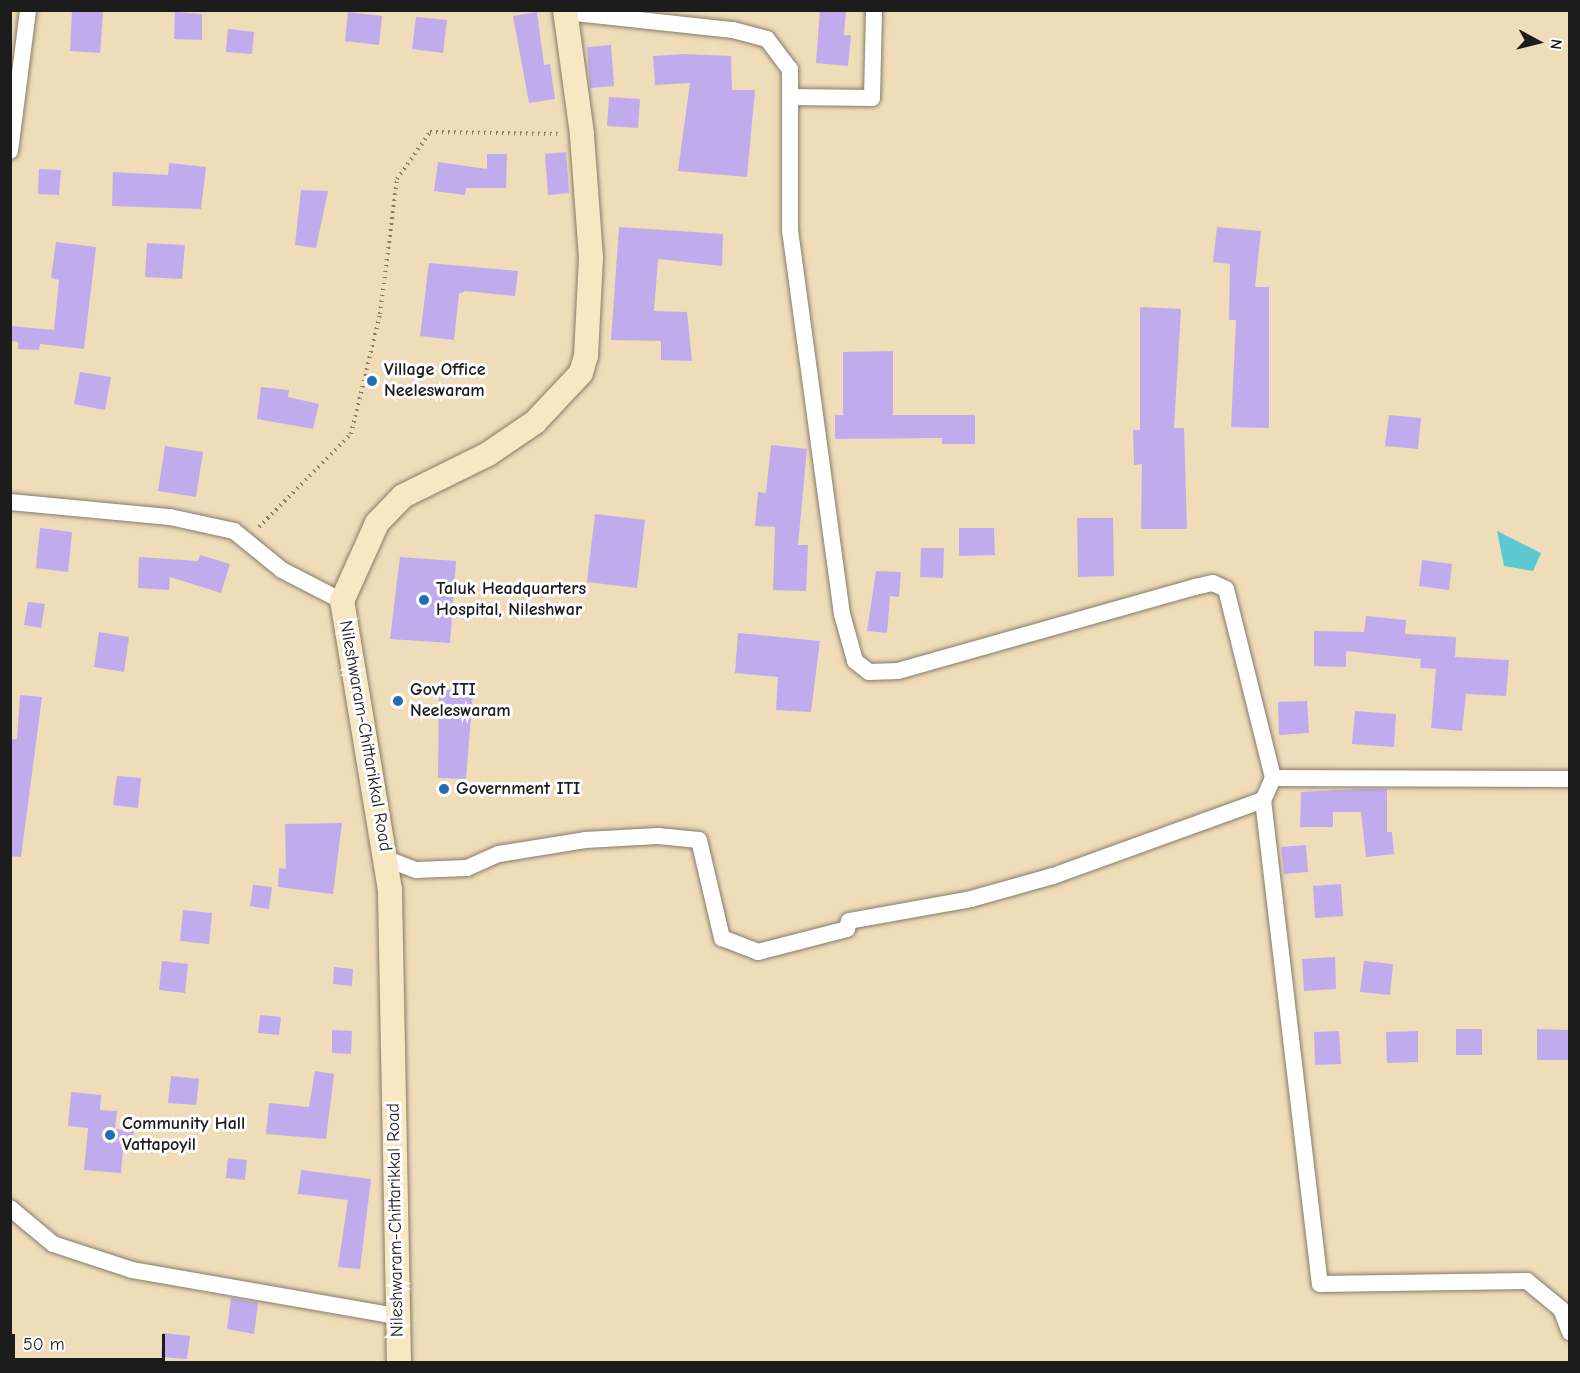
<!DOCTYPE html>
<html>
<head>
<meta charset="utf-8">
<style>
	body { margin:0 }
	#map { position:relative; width:1580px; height:1373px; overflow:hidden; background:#efdcb9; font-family:"Comic Neue",sans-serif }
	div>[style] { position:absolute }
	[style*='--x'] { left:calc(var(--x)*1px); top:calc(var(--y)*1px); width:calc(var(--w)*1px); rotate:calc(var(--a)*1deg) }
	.water>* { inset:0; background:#5cc9d1 }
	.building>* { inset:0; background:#c0aced }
	.path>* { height:4px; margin-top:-2px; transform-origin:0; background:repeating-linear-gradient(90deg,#867c6a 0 1.5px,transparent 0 6px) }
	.roads { filter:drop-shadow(0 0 2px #867c6a) drop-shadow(0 0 2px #867c6a) }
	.street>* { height:16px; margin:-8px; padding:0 8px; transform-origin:8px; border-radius:8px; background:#fff }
	.secondary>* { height:24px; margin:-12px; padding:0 12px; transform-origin:12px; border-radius:12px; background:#f7e8c3 }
	.dots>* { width:16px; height:16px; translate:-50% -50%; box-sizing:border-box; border:3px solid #fff; border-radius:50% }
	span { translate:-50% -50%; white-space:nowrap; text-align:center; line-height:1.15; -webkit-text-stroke:6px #fff; paint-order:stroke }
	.poi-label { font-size:18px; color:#1c1c1c; font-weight:700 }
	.left { translate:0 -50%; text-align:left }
	.street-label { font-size:18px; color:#1c1c1c }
	.frame { position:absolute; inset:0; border:12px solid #1c1c1c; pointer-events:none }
	.north { position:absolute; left:1508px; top:12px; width:60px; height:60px; -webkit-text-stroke:4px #fff; paint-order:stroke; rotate:97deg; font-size:16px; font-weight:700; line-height:24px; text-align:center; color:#1c1c1c }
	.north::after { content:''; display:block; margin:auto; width:21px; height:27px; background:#1c1c1c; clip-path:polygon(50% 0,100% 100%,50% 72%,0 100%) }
	.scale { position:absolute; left:12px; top:1334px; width:153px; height:27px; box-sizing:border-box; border:3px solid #1c1c1c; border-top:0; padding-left:8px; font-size:18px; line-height:21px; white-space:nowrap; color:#1c1c1c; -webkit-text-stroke:4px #fff; paint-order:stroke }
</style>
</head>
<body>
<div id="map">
	<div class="water">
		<i style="clip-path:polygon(1497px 531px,1541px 553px,1533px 571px,1504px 566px)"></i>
	</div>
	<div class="building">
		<i style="clip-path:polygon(72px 10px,103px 12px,100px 53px,70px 51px)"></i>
		<i style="clip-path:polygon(820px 10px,846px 10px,844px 35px,851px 35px,848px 66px,816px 63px)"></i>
		<i style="clip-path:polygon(175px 12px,202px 14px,202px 40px,174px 39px)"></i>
		<i style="clip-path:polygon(348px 12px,382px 16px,379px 45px,345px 41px)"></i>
		<i style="clip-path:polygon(537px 12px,544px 65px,550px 64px,555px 99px,529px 103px,513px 16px)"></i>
		<i style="clip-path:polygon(416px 17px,447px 20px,443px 53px,412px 49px)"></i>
		<i style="clip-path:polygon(228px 29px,254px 32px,252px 54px,226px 52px)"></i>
		<i style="clip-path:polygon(611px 45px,614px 86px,590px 88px,587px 47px)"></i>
		<i style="clip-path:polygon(685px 54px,731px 56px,732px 90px,755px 90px,747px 177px,678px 171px,690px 83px,655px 85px,653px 56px)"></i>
		<i style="clip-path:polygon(609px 97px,640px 99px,638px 128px,607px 126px)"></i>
		<i style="clip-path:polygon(566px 152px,569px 193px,548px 195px,545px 154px)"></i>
		<i style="clip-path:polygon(487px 154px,507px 154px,506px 188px,466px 188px,465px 195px,434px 191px,438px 162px,487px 169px)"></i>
		<i style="clip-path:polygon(169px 163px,206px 167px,201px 209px,112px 206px,113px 172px,168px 175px)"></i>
		<i style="clip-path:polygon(39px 169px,61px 170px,59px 195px,38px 194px)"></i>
		<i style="clip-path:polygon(301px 190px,328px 191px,316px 248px,295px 245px)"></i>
		<i style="clip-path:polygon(619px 227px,723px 234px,722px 266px,658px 259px,654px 311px,687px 312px,692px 361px,661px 360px,661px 341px,611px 340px)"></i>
		<i style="clip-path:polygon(1217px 227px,1261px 231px,1255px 287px,1269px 287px,1269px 428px,1231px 427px,1236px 320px,1229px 320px,1230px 264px,1213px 262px)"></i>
		<i style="clip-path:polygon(56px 242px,96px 247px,84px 349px,40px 344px,39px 350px,18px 349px,18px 342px,10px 341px,10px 326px,54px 330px,59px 280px,51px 278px)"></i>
		<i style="clip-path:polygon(147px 243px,185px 245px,182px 279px,145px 277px)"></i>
		<i style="clip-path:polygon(429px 263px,518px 271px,515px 296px,465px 291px,459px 294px,454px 340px,420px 336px)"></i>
		<i style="clip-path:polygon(1140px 307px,1181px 309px,1174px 428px,1184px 428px,1187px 529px,1141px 529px,1142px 464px,1134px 465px,1133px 430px,1140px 430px)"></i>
		<i style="clip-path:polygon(893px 351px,893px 415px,975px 415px,975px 444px,942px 444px,942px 438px,835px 439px,835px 415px,843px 415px,843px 352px)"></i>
		<i style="clip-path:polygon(80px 372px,111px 377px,105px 410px,74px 404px)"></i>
		<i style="clip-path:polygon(261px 387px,289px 390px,288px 397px,319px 404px,313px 429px,257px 419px)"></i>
		<i style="clip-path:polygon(1389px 415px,1421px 418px,1418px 449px,1385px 446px)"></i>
		<i style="clip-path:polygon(771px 445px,807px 449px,798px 545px,808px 545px,806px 591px,773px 590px,775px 527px,755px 526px,758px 492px,766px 493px)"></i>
		<i style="clip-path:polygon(165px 446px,203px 452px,196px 497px,158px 491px)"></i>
		<i style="clip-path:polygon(595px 514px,645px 520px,637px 588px,587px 582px)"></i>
		<i style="clip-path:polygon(1077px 518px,1113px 518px,1114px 576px,1078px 577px)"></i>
		<i style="clip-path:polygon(40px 528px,72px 532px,68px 572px,36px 568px)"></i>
		<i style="clip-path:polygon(959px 528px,994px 528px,995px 555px,959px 556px)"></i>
		<i style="clip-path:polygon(921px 548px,944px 548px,943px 578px,920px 577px)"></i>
		<i style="clip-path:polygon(200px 555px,230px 564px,221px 593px,170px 577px,169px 590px,138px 588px,139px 557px,198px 561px)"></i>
		<i style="clip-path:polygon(400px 557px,456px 561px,450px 643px,390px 639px)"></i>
		<i style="clip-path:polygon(1422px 560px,1452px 564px,1449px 590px,1419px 586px)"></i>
		<i style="clip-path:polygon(876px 571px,901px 572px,899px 597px,890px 596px,887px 633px,867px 631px)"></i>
		<i style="clip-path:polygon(28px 602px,45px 604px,41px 628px,24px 625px)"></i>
		<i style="clip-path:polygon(1366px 616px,1406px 620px,1405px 634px,1456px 637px,1455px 657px,1509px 660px,1506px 696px,1466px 694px,1462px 731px,1431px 728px,1436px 669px,1420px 668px,1421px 659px,1346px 651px,1346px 667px,1314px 666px,1314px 631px,1364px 632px)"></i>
		<i style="clip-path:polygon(99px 632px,129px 637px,124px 672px,94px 667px)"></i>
		<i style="clip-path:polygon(738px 633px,820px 641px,811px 712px,776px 710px,778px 677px,735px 673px)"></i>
		<i style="clip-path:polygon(439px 689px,473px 692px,466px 779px,438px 778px)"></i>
		<i style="clip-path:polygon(20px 695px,42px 697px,21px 857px,10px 856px,10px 739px,17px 739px)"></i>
		<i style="clip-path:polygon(1307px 701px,1309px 733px,1279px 735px,1278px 702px)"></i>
		<i style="clip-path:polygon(1355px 711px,1396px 714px,1394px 747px,1352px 744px)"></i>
		<i style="clip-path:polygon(117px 776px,141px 778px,138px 808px,113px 805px)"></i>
		<i style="clip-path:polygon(1358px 789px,1387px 789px,1387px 832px,1392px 832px,1394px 854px,1366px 857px,1361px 812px,1333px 812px,1333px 827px,1300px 827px,1301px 792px)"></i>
		<i style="clip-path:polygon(342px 823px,333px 894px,278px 887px,279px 868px,286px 869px,285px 824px)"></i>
		<i style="clip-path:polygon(1306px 845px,1308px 872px,1284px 874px,1281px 847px)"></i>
		<i style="clip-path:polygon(1341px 884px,1343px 916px,1315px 918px,1313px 886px)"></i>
		<i style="clip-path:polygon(253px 885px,272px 887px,269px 909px,250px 906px)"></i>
		<i style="clip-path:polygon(183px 910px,212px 913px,209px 944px,180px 941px)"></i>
		<i style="clip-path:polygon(1335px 957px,1336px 989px,1304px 991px,1302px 959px)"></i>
		<i style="clip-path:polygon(162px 961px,188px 964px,185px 993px,159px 990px)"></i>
		<i style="clip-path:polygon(1364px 961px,1393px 964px,1390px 995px,1360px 992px)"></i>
		<i style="clip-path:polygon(334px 967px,353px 969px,352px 986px,333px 984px)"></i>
		<i style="clip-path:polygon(260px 1015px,281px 1017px,279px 1035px,258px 1033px)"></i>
		<i style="clip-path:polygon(1456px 1029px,1482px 1029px,1482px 1055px,1456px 1055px)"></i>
		<i style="clip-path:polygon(1537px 1029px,1569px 1030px,1569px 1060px,1537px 1060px)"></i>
		<i style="clip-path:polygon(332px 1030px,352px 1031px,351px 1054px,332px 1053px)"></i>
		<i style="clip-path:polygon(1339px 1031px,1341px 1064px,1315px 1065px,1314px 1032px)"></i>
		<i style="clip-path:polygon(1418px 1031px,1418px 1062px,1387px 1063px,1386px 1032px)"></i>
		<i style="clip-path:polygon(315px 1071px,334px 1074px,326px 1139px,266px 1134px,269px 1103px,309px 1107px)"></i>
		<i style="clip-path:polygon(171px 1076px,199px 1079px,196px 1105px,168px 1103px)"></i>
		<i style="clip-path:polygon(71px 1092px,101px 1095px,100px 1110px,117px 1111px,115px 1129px,134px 1130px,132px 1150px,123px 1149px,121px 1173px,84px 1170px,88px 1128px,68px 1126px)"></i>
		<i style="clip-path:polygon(228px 1158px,247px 1160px,245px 1180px,226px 1178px)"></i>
		<i style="clip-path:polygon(301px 1170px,371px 1179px,360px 1269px,338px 1267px,348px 1200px,298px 1194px)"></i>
		<i style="clip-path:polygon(231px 1298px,258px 1303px,254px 1334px,227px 1329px)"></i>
		<i style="clip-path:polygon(163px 1333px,190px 1336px,187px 1359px,161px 1357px)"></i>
	</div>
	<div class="path">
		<i style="--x:259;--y:527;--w:131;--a:-45.3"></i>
		<i style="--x:351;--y:434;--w:123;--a:-76.4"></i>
		<i style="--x:380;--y:314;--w:136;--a:-82.8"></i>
		<i style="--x:397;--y:179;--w:57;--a:-54.9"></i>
		<i style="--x:430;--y:132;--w:131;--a:0.9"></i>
	</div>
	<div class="roads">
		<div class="street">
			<i style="--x:566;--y:12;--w:168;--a:6.2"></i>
			<i style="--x:733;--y:30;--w:35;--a:15"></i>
			<i style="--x:767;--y:39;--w:38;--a:53"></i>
			<i style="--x:790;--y:69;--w:161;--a:90"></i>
			<i style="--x:790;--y:230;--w:388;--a:82.3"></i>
			<i style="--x:842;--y:614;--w:49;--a:74.5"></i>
			<i style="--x:855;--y:661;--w:18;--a:38"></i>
			<i style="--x:869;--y:672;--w:29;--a:-2"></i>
			<i style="--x:898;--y:671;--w:309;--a:-15.8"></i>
			<i style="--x:1195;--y:587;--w:18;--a:-13"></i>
			<i style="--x:1213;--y:583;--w:14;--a:25"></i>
			<i style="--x:1226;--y:589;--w:195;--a:76"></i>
			<i style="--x:1273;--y:778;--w:24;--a:114"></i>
			<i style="--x:1263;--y:800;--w:487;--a:83.3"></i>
			<i style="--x:1320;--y:1284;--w:207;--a:-0.8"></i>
			<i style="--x:1527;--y:1281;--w:44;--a:39.5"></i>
			<i style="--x:1561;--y:1309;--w:25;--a:69"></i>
			<i style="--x:790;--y:97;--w:82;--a:0.7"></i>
			<i style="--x:872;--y:98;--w:88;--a:-88.7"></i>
			<i style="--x:10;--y:151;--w:142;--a:-82.7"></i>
			<i style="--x:10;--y:502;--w:161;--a:5.4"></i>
			<i style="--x:170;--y:517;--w:66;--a:12.3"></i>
			<i style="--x:234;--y:531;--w:62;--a:39.1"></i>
			<i style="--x:282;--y:570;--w:68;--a:27.3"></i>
			<i style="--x:1273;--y:778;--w:297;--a:0.2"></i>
			<i style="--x:387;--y:859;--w:31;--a:21"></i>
			<i style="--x:416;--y:870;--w:51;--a:-2.2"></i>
			<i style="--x:467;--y:868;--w:35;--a:-24"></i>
			<i style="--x:499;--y:854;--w:87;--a:-9.2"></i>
			<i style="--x:585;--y:840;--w:73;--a:-3.1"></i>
			<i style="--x:658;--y:836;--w:41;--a:5.6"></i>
			<i style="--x:699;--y:840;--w:101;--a:76.8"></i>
			<i style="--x:722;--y:938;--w:39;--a:21"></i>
			<i style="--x:758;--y:952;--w:92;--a:-14.5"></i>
			<i style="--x:847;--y:929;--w:8;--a:-76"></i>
			<i style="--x:849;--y:921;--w:124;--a:-10.2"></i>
			<i style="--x:971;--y:899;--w:85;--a:-15.7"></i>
			<i style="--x:1053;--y:876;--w:223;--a:-19.9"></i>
			<i style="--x:10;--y:1208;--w:56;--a:39.9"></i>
			<i style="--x:53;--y:1244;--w:83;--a:18.2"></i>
			<i style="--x:132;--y:1270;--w:268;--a:9.9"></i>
		</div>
		<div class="secondary">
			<i style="--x:399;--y:1362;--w:472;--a:-91.1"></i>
			<i style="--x:390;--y:890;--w:293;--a:-99.4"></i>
			<i style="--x:342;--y:601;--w:85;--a:-65.8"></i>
			<i style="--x:377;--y:523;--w:37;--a:-46"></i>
			<i style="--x:403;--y:496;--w:95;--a:-26.3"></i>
			<i style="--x:488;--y:454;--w:57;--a:-34.2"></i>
			<i style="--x:535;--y:422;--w:67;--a:-46.8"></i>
			<i style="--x:581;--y:373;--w:18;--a:-74"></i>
			<i style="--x:586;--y:356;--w:98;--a:-87.1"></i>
			<i style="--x:591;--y:258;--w:124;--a:-94.2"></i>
			<i style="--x:582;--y:134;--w:125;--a:-97.8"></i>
		</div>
	</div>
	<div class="dots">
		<i style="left:372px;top:381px;background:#1f6fb2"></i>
		<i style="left:424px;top:600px;background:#1f6fb2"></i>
		<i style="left:398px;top:701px;background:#1f6fb2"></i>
		<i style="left:444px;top:789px;background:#1f6fb2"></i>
		<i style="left:110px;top:1135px;background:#1f6fb2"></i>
	</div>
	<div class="poi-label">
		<span class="left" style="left:384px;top:381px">Village Office<br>Neeleswaram</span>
		<span class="left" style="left:436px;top:600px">Taluk Headquarters<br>Hospital, Nileshwar</span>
		<span class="left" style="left:410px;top:701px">Govt ITI<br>Neeleswaram</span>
		<span class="left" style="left:456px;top:789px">Government ITI</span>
		<span class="left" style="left:122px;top:1135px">Community Hall<br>Vattapoyil</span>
	</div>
	<div class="street-label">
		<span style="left:365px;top:736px;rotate:80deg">Nileshwaram-Chittarikkal Road</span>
		<span style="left:396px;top:1220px;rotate:-91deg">Nileshwaram-Chittarikkal Road</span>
	</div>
	<div class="frame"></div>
	<div class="north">N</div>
	<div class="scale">50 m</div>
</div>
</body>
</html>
